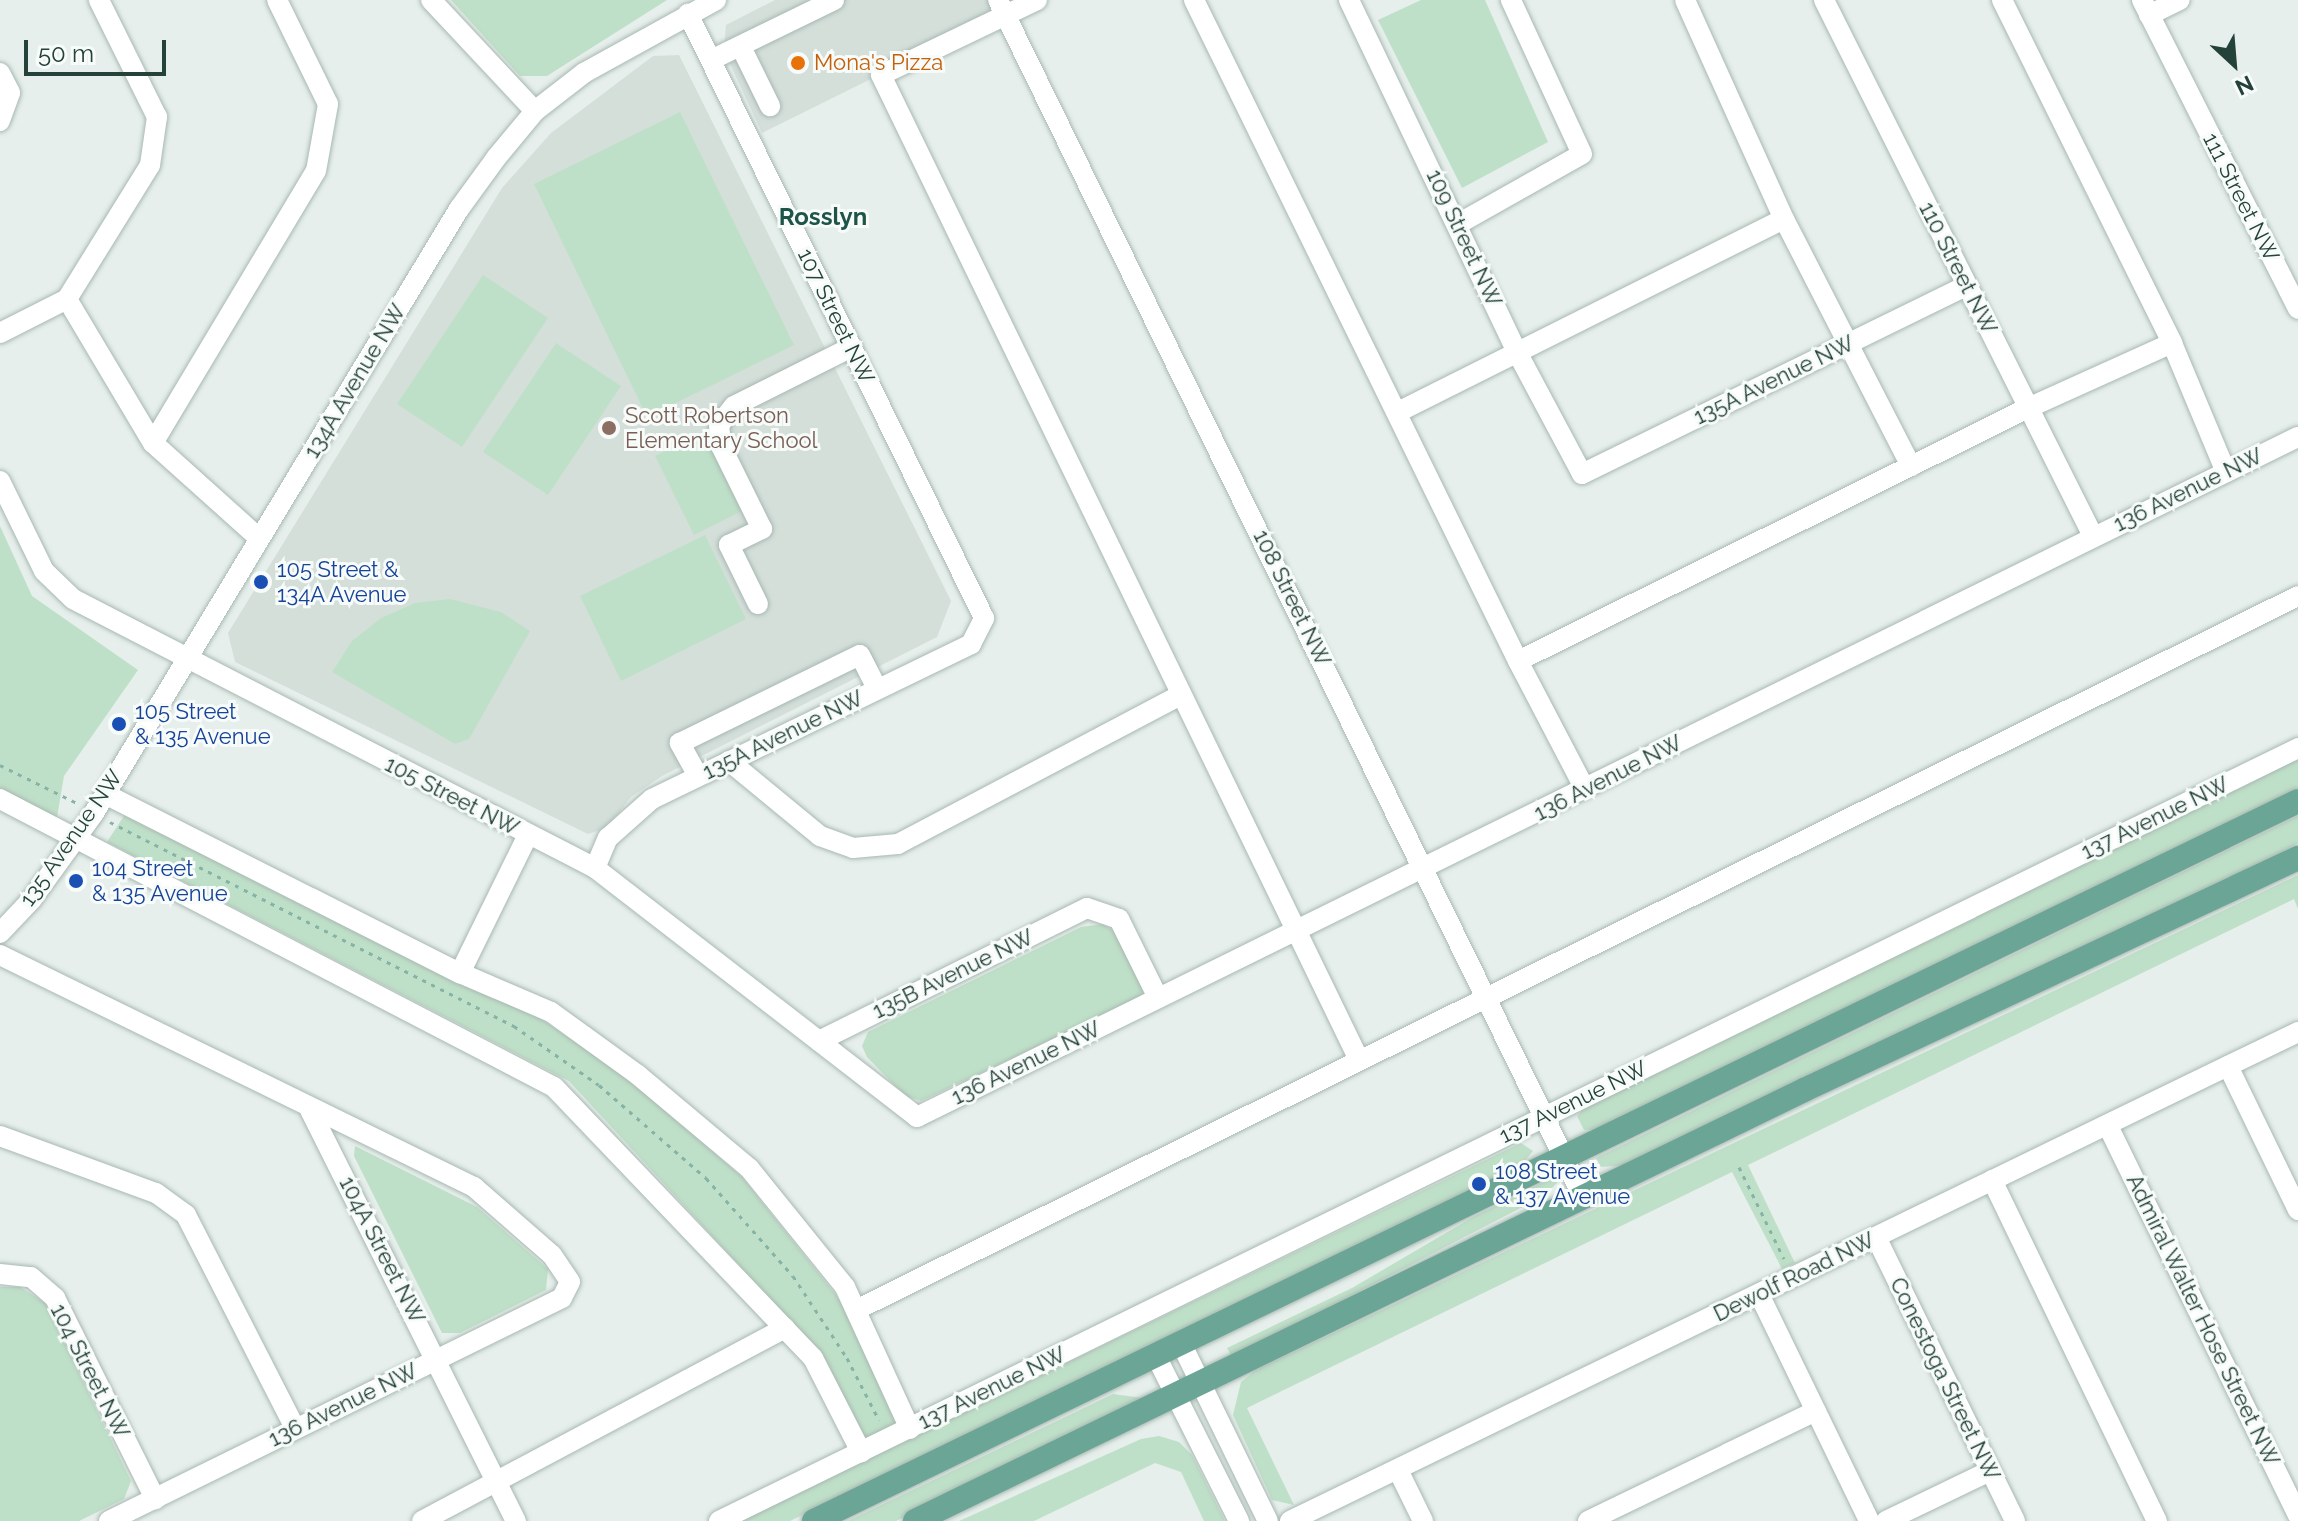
<!DOCTYPE html>
<html>
<head>
<meta charset="utf-8">
<style>
	body { margin:0 }
	#map { position:relative; width:2298px; height:1521px; overflow:hidden; background:#e6efeb; font-family:Raleway,sans-serif }
	div>[style] { position:absolute }
	[style*='--x'] { left:calc(var(--x)*1px); top:calc(var(--y)*1px); width:calc(var(--w)*1px); rotate:calc(var(--a)*1deg) }
	.built>* { inset:0; background:#d4dfda }
	.green>* { inset:0; background:#bfe0c8 }
	.path>* { height:3px; margin-top:-1.5px; transform-origin:0; background:repeating-linear-gradient(90deg,#86b3a5 0 4px,transparent 0 10px) }
	.roads { filter:drop-shadow(0 0 2px #a8b8b2) drop-shadow(0 0 2px #a8b8b2) }
	.minor>* { height:20px; margin:-10px; padding:0 10px; transform-origin:10px; border-radius:10px; background:#fff }
	.major>* { height:24px; margin:-12px; padding:0 12px; transform-origin:12px; border-radius:12px; background:#6aa596 }
	.dots>* { width:22px; height:22px; translate:-50% -50%; box-sizing:border-box; border:4px solid #f7fbf9; border-radius:50% }
	span { translate:-50% -50%; white-space:nowrap; text-align:center; line-height:1.15; -webkit-text-stroke:6px #f7fbf9; paint-order:stroke }
	.food-label { font-size:22px; color:#c56008 }
	.left { translate:0 -50%; text-align:left }
	.street-label { font-size:22px; color:#24423a }
	.education-label { font-size:22px; color:#785e54 }
	.transit-label { font-size:22px; color:#164399 }
	.neighbourhood-label { font-size:24px; color:#1f5548; font-weight:700 }
	.north { position:absolute; left:2194px; top:24px; width:80px; height:80px; -webkit-text-stroke:6px #f7fbf9; paint-order:stroke; rotate:154deg; font-size:22px; font-weight:700; line-height:32px; text-align:center; color:#24423a }
	.north::after { content:''; display:block; margin:auto; width:28px; height:36px; background:#24423a; clip-path:polygon(50% 0,100% 100%,50% 72%,0 100%) }
	.scale { position:absolute; left:24px; top:40px; width:142px; height:36px; box-sizing:border-box; border:4px solid #24423a; border-top:0; padding-left:10px; font-size:24px; line-height:28px; white-space:nowrap; color:#24423a; -webkit-text-stroke:6px #f7fbf9; paint-order:stroke }
</style>
</head>
<body>
<div id="map">
	<div class="built">
		<i style="clip-path:polygon(775px 0,1030px 0,762px 133px,724px 51px,726px 25px)"></i>
		<i style="clip-path:polygon(679px 55px,951px 601px,937px 637px,662px 776px,631px 797px,607px 828px,588px 834px,235px 662px,228px 633px,502px 188px,551px 133px,653px 56px)"></i>
	</div>
	<div class="green">
		<i style="clip-path:polygon(451px 0,667px 0,547px 76px,520px 76px)"></i>
		<i style="clip-path:polygon(1421px 0,1485px 0,1548px 142px,1462px 188px,1378px 20px)"></i>
		<i style="clip-path:polygon(680px 112px,794px 345px,647px 417px,534px 184px)"></i>
		<i style="clip-path:polygon(483px 275px,548px 318px,462px 447px,397px 404px)"></i>
		<i style="clip-path:polygon(556px 343px,621px 386px,548px 495px,483px 452px)"></i>
		<i style="clip-path:polygon(707px 430px,746px 509px,694px 535px,655px 456px)"></i>
		<i style="clip-path:polygon(0 526px,32px 596px,138px 670px,64px 776px,57px 817px,0 791px)"></i>
		<i style="clip-path:polygon(705px 535px,746px 619px,621px 681px,580px 596px)"></i>
		<i style="clip-path:polygon(450px 599px,501px 612px,530px 631px,469px 739px,455px 744px,332px 672px,352px 641px,381px 618px,415px 603px)"></i>
		<i style="clip-path:polygon(2298px 756px,2298px 789px,1599px 1129px,1584px 1130px,1577px 1116px,1584px 1108px)"></i>
		<i style="clip-path:polygon(135px 799px,529px 1011px,622px 1073px,742px 1177px,839px 1299px,900px 1424px,864px 1441px,812px 1344px,569px 1081px,107px 842px)"></i>
		<i style="clip-path:polygon(2298px 816px,2298px 843px,2244px 873px,1628px 1165px,1601px 1167px,1596px 1158px)"></i>
		<i style="clip-path:polygon(2298px 875px,2298px 909px,2294px 899px,1748px 1165px,1795px 1263px,1782px 1269px,1732px 1172px,1247px 1408px,1294px 1505px,1272px 1500px,1233px 1415px,1241px 1382px,1256px 1370px)"></i>
		<i style="clip-path:polygon(1103px 924px,1123px 937px,1144px 991px,1138px 999px,921px 1101px,905px 1096px,867px 1057px,862px 1046px,868px 1032px,1081px 927px)"></i>
		<i style="clip-path:polygon(1521px 1143px,1533px 1151px,1520px 1167px,790px 1521px,740px 1521px)"></i>
		<i style="clip-path:polygon(355px 1146px,477px 1207px,548px 1269px,546px 1290px,460px 1333px,442px 1333px,354px 1156px)"></i>
		<i style="clip-path:polygon(1555px 1177px,1559px 1181px,1544px 1196px,1232px 1357px,1227px 1348px,1352px 1288px,1473px 1217px)"></i>
		<i style="clip-path:polygon(0 1287px,20px 1287px,45px 1303px,131px 1481px,124px 1499px,79px 1521px,0 1521px)"></i>
		<i style="clip-path:polygon(1113px 1394px,1143px 1398px,896px 1521px,848px 1521px)"></i>
		<i style="clip-path:polygon(1159px 1436px,1179px 1442px,1192px 1455px,1225px 1521px,1204px 1521px,1181px 1472px,1155px 1463px,1034px 1521px,959px 1521px,1141px 1439px)"></i>
	</div>
	<div class="path">
		<i style="--x:0;--y:765;--w:88;--a:26.3"></i>
		<i style="--x:110;--y:822;--w:453;--a:26.8"></i>
		<i style="--x:514;--y:1026;--w:103;--a:34.8"></i>
		<i style="--x:599;--y:1085;--w:142;--a:41"></i>
		<i style="--x:706;--y:1178;--w:131;--a:48.4"></i>
		<i style="--x:793;--y:1276;--w:98;--a:56.6"></i>
		<i style="--x:847;--y:1358;--w:70;--a:62.7"></i>
		<i style="--x:1739;--y:1167;--w:102;--a:63.9"></i>
	</div>
	<div class="roads">
		<div class="minor">
			<i style="--x:431;--y:0;--w:152;--a:46.9"></i>
			<i style="--x:998;--y:0;--w:1332;--a:63.95"></i>
			<i style="--x:1037;--y:0;--w:173;--a:154.3"></i>
			<i style="--x:881;--y:75;--w:1095;--a:64.11"></i>
			<i style="--x:1194;--y:0;--w:736;--a:63.89"></i>
			<i style="--x:1518;--y:661;--w:569;--a:-26.39"></i>
			<i style="--x:2028;--y:408;--w:158;--a:-24.3"></i>
			<i style="--x:1349;--y:0;--w:392;--a:64.5"></i>
			<i style="--x:1518;--y:354;--w:136;--a:61.9"></i>
			<i style="--x:1582;--y:474;--w:428;--a:-26.1"></i>
			<i style="--x:1685;--y:0;--w:240;--a:65.7"></i>
			<i style="--x:1784;--y:219;--w:278;--a:62.8"></i>
			<i style="--x:1824;--y:0;--w:600;--a:63.35"></i>
			<i style="--x:2002;--y:0;--w:383;--a:63.6"></i>
			<i style="--x:2172;--y:343;--w:140;--a:67.3"></i>
			<i style="--x:2142;--y:0;--w:346;--a:63.2"></i>
			<i style="--x:2149;--y:15;--w:34;--a:-26"></i>
			<i style="--x:741;--y:47;--w:66;--a:63.8"></i>
			<i style="--x:711;--y:60;--w:137;--a:-26"></i>
			<i style="--x:0;--y:73;--w:22;--a:63"></i>
			<i style="--x:10;--y:93;--w:30;--a:110"></i>
			<i style="--x:1458;--y:224;--w:142;--a:-29.4"></i>
			<i style="--x:1582;--y:154;--w:170;--a:-114.8"></i>
			<i style="--x:67;--y:299;--w:168;--a:59.2"></i>
			<i style="--x:153;--y:443;--w:142;--a:41.9"></i>
			<i style="--x:0;--y:333;--w:75;--a:-26.9"></i>
			<i style="--x:67;--y:299;--w:158;--a:-58.2"></i>
			<i style="--x:150;--y:165;--w:49;--a:-81.7"></i>
			<i style="--x:157;--y:117;--w:131;--a:-116.4"></i>
			<i style="--x:1400;--y:411;--w:429;--a:-26.6"></i>
			<i style="--x:153;--y:443;--w:317;--a:-59.1"></i>
			<i style="--x:316;--y:171;--w:68;--a:-79.8"></i>
			<i style="--x:328;--y:104;--w:116;--a:-116.1"></i>
			<i style="--x:0;--y:481;--w:100;--a:63.9"></i>
			<i style="--x:44;--y:571;--w:40;--a:44"></i>
			<i style="--x:73;--y:599;--w:587;--a:27.26"></i>
			<i style="--x:595;--y:868;--w:407;--a:37.7"></i>
			<i style="--x:917;--y:1117;--w:1539;--a:-26.22"></i>
			<i style="--x:758;--y:604;--w:66;--a:-116.2"></i>
			<i style="--x:729;--y:545;--w:37;--a:-26"></i>
			<i style="--x:762;--y:529;--w:93;--a:-116.3"></i>
			<i style="--x:721;--y:446;--w:21;--a:-95"></i>
			<i style="--x:719;--y:425;--w:24;--a:-52"></i>
			<i style="--x:734;--y:406;--w:132;--a:-26.6"></i>
			<i style="--x:1518;--y:661;--w:144;--a:62.4"></i>
			<i style="--x:729;--y:761;--w:118;--a:39.5"></i>
			<i style="--x:820;--y:836;--w:35;--a:20"></i>
			<i style="--x:853;--y:848;--w:45;--a:-5.1"></i>
			<i style="--x:898;--y:844;--w:318;--a:-27.8"></i>
			<i style="--x:698;--y:776;--w:38;--a:-119"></i>
			<i style="--x:680;--y:743;--w:200;--a:-26.1"></i>
			<i style="--x:860;--y:655;--w:38;--a:63"></i>
			<i style="--x:105;--y:794;--w:398;--a:26.8"></i>
			<i style="--x:460;--y:973;--w:99;--a:23.2"></i>
			<i style="--x:551;--y:1012;--w:107;--a:35.9"></i>
			<i style="--x:638;--y:1075;--w:145;--a:40"></i>
			<i style="--x:749;--y:1168;--w:153;--a:51.1"></i>
			<i style="--x:845;--y:1287;--w:156;--a:65.4"></i>
			<i style="--x:0;--y:799;--w:624;--a:27.47"></i>
			<i style="--x:554;--y:1087;--w:375;--a:46.3"></i>
			<i style="--x:813;--y:1358;--w:106;--a:62.9"></i>
			<i style="--x:595;--y:868;--w:33;--a:-67"></i>
			<i style="--x:608;--y:838;--w:59;--a:-41.6"></i>
			<i style="--x:652;--y:799;--w:355;--a:-25.9"></i>
			<i style="--x:971;--y:644;--w:29;--a:-63"></i>
			<i style="--x:984;--y:618;--w:673;--a:-116.11"></i>
			<i style="--x:0;--y:933;--w:47;--a:-46.7"></i>
			<i style="--x:32;--y:899;--w:106;--a:-54.2"></i>
			<i style="--x:94;--y:813;--w:706;--a:-58.86"></i>
			<i style="--x:459;--y:209;--w:63;--a:-54"></i>
			<i style="--x:496;--y:158;--w:61;--a:-50.3"></i>
			<i style="--x:535;--y:111;--w:62;--a:-37.8"></i>
			<i style="--x:584;--y:73;--w:151;--a:-28.9"></i>
			<i style="--x:0;--y:955;--w:528;--a:26.08"></i>
			<i style="--x:474;--y:1187;--w:103;--a:41.1"></i>
			<i style="--x:552;--y:1255;--w:32;--a:56"></i>
			<i style="--x:570;--y:1282;--w:18;--a:117"></i>
			<i style="--x:562;--y:1298;--w:505;--a:153.79"></i>
			<i style="--x:460;--y:973;--w:154;--a:-63.8"></i>
			<i style="--x:819;--y:1041;--w:299;--a:-26.4"></i>
			<i style="--x:1087;--y:908;--w:34;--a:19"></i>
			<i style="--x:1119;--y:919;--w:88;--a:63.7"></i>
			<i style="--x:2228;--y:1066;--w:160;--a:64.1"></i>
			<i style="--x:310;--y:1110;--w:460;--a:63.4"></i>
			<i style="--x:2108;--y:1126;--w:433;--a:64"></i>
			<i style="--x:0;--y:1136;--w:166;--a:20.1"></i>
			<i style="--x:156;--y:1193;--w:37;--a:36"></i>
			<i style="--x:186;--y:1215;--w:239;--a:62.9"></i>
			<i style="--x:1992;--y:1180;--w:379;--a:64.2"></i>
			<i style="--x:1876;--y:1237;--w:316;--a:63.9"></i>
			<i style="--x:0;--y:1274;--w:31;--a:6"></i>
			<i style="--x:31;--y:1277;--w:32;--a:41"></i>
			<i style="--x:55;--y:1298;--w:225;--a:63.5"></i>
			<i style="--x:1759;--y:1294;--w:252;--a:64.1"></i>
			<i style="--x:856;--y:1310;--w:1609;--a:-26.34"></i>
			<i style="--x:1181;--y:1343;--w:198;--a:64"></i>
			<i style="--x:1156;--y:1356;--w:185;--a:63.3"></i>
			<i style="--x:1398;--y:1470;--w:57;--a:63.9"></i>
			<i style="--x:422;--y:1521;--w:411;--a:-28"></i>
			<i style="--x:719;--y:1521;--w:1758;--a:-26.08"></i>
			<i style="--x:1290;--y:1521;--w:1120;--a:-25.88"></i>
			<i style="--x:1588;--y:1521;--w:253;--a:-25.8"></i>
			<i style="--x:1886;--y:1521;--w:115;--a:-25.7"></i>
		</div>
		<div class="major">
			<i style="--x:814;--y:1521;--w:1649;--a:-25.88"></i>
			<i style="--x:915;--y:1521;--w:988;--a:-25.86"></i>
			<i style="--x:1804;--y:1090;--w:546;--a:-25.16"></i>
		</div>
	</div>
	<div class="dots">
		<i style="left:798px;top:63px;background:#e8710a"></i>
		<i style="left:609px;top:428px;background:#8d6e63"></i>
		<i style="left:261px;top:582px;background:#1a4fb4"></i>
		<i style="left:119px;top:724px;background:#1a4fb4"></i>
		<i style="left:76px;top:881px;background:#1a4fb4"></i>
		<i style="left:1479px;top:1184px;background:#1a4fb4"></i>
	</div>
	<div class="food-label">
		<span class="left" style="left:814px;top:63px">Mona's Pizza</span>
	</div>
	<div class="street-label">
		<span style="left:2241px;top:197px;rotate:63deg">111 Street NW</span>
		<span style="left:1464px;top:238px;rotate:65deg">109 Street NW</span>
		<span style="left:1958px;top:268px;rotate:63deg">110 Street NW</span>
		<span style="left:836px;top:316px;rotate:64deg">107 Street NW</span>
		<span style="left:1774px;top:380px;rotate:-26deg">135A Avenue NW</span>
		<span style="left:355px;top:381px;rotate:-59deg">134A Avenue NW</span>
		<span style="left:2188px;top:490px;rotate:-26deg">136 Avenue NW</span>
		<span style="left:1292px;top:598px;rotate:64deg">108 Street NW</span>
		<span style="left:783px;top:735px;rotate:-26deg">135A Avenue NW</span>
		<span style="left:1608px;top:778px;rotate:-27deg">136 Avenue NW</span>
		<span style="left:452px;top:796px;rotate:27deg">105 Street NW</span>
		<span style="left:2155px;top:818px;rotate:-26deg">137 Avenue NW</span>
		<span style="left:71px;top:838px;rotate:-55deg">135 Avenue NW</span>
		<span style="left:953px;top:974px;rotate:-26deg">135B Avenue NW</span>
		<span style="left:1026px;top:1063px;rotate:-26deg">136 Avenue NW</span>
		<span style="left:1573px;top:1102px;rotate:-26deg">137 Avenue NW</span>
		<span style="left:382px;top:1250px;rotate:63deg">104A Street NW</span>
		<span style="left:1794px;top:1277px;rotate:-26deg">Dewolf Road NW</span>
		<span style="left:2203px;top:1320px;rotate:64deg">Admiral Walter Hose Street NW</span>
		<span style="left:90px;top:1371px;rotate:63deg">104 Street NW</span>
		<span style="left:1945px;top:1379px;rotate:64deg">Conestoga Street NW</span>
		<span style="left:992px;top:1388px;rotate:-26deg">137 Avenue NW</span>
		<span style="left:343px;top:1405px;rotate:-26deg">136 Avenue NW</span>
	</div>
	<div class="education-label">
		<span class="left" style="left:625px;top:428px">Scott Robertson<br>Elementary School</span>
	</div>
	<div class="transit-label">
		<span class="left" style="left:277px;top:582px">105 Street &amp;<br>134A Avenue</span>
		<span class="left" style="left:135px;top:724px">105 Street<br>&amp; 135 Avenue</span>
		<span class="left" style="left:92px;top:881px">104 Street<br>&amp; 135 Avenue</span>
		<span class="left" style="left:1495px;top:1184px">108 Street<br>&amp; 137 Avenue</span>
	</div>
	<div class="neighbourhood-label">
		<span style="left:823px;top:217px">Rosslyn</span>
	</div>
	<div class="north">N</div>
	<div class="scale">50 m</div>
</div>
</body>
</html>
